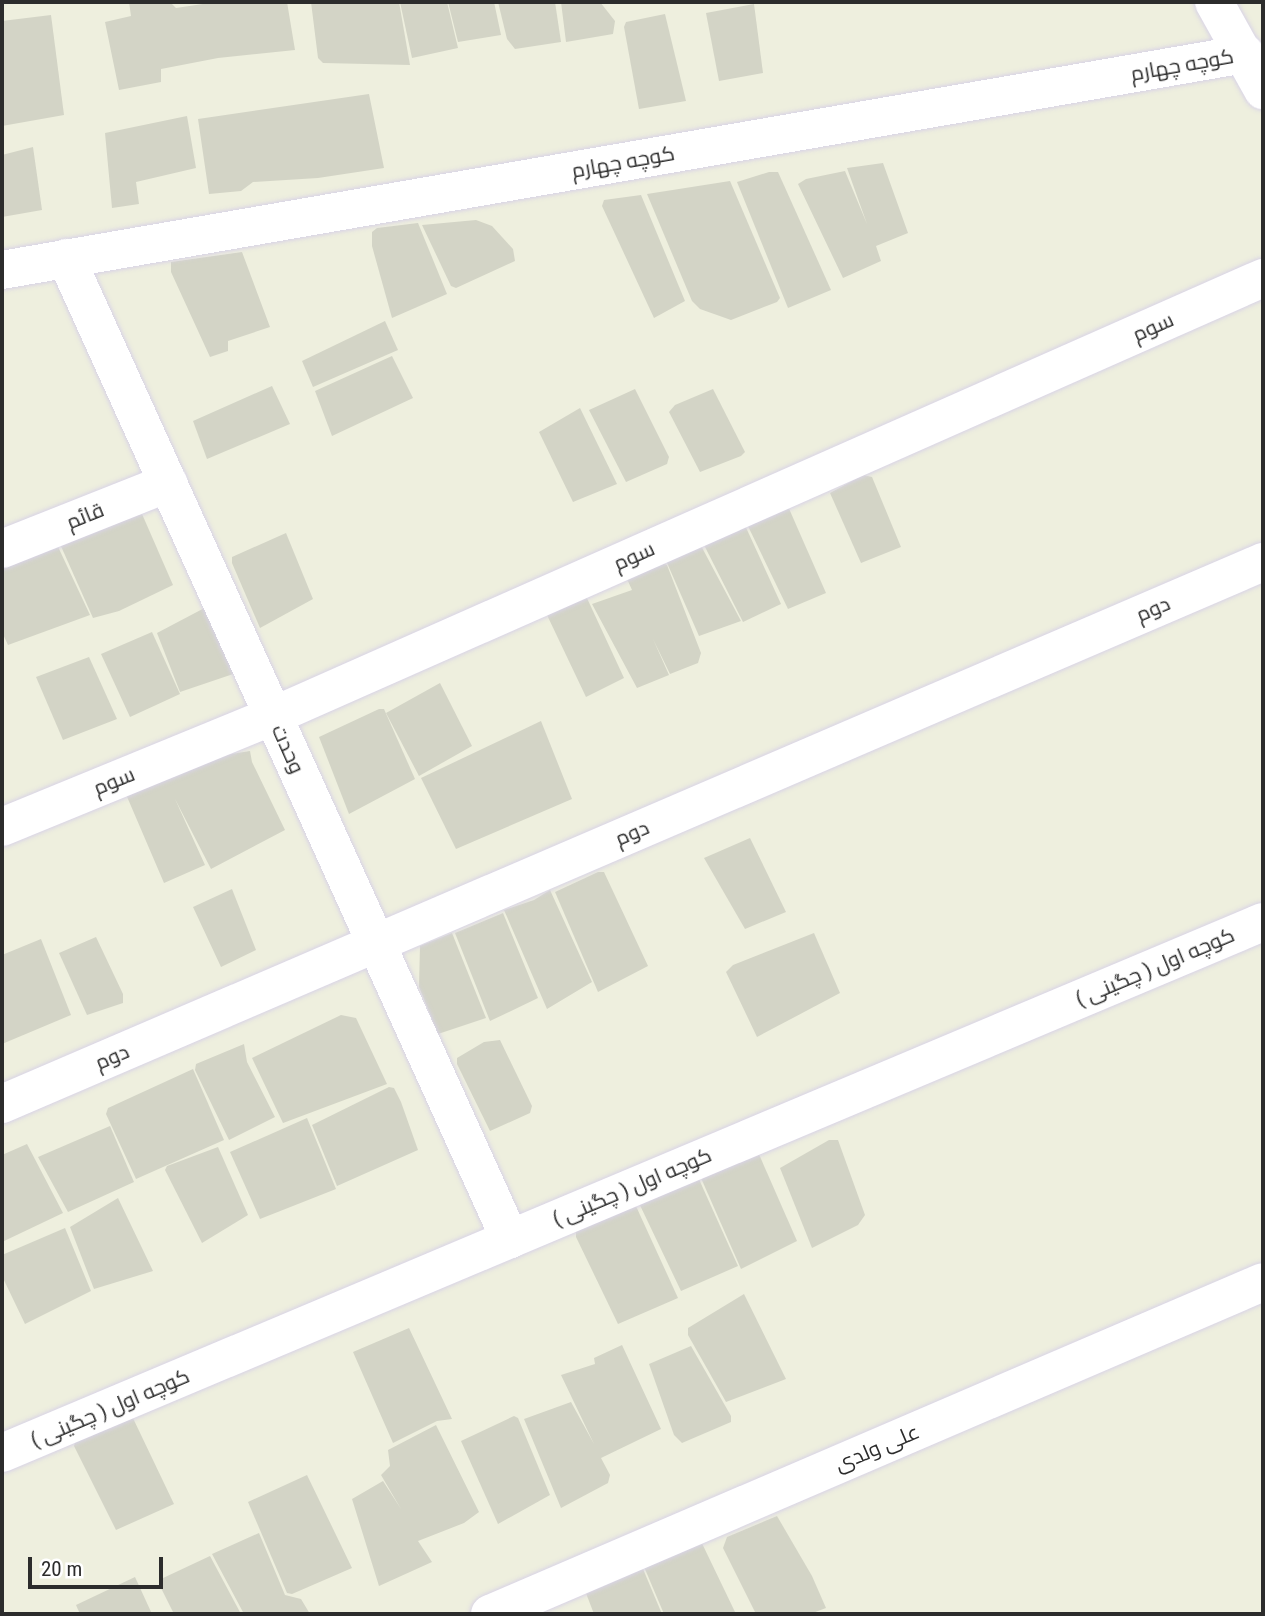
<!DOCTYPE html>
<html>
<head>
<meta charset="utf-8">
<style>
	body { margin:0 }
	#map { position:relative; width:1265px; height:1616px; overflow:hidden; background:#eeefde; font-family:"Roboto Condensed",Cairo,sans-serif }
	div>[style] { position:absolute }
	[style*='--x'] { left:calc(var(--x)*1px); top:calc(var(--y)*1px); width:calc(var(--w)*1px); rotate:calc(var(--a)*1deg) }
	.building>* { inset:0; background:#d3d4c6 }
	.roads { filter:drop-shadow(0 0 2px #d8d3e6) drop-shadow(0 0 2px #d8d3e6) }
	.minor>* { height:38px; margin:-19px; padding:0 19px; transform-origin:19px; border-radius:19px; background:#fff }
	.secondary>* { height:38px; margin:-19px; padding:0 19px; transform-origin:19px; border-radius:19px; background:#fff }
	span { translate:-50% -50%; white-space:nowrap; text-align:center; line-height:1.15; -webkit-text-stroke:5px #fff; paint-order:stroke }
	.street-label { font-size:21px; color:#2c2c2c }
	.frame { position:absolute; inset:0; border:4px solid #2c2c2c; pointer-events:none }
	.scale { position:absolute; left:28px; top:1557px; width:135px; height:32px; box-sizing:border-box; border:4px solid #2c2c2c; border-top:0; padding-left:9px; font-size:21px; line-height:24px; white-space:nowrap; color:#2c2c2c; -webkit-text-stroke:5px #fff; paint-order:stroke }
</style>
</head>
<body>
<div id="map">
	<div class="building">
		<i style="clip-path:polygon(129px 2px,170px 2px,176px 8px,216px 2px,287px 2px,295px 50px,218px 58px,161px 69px,161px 82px,119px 90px,105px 22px,131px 16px)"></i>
		<i style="clip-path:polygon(311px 2px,399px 2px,410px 65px,323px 63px,318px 58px)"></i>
		<i style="clip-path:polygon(400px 2px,447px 2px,458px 48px,412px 58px)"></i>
		<i style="clip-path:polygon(448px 2px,494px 2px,501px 35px,458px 42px)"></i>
		<i style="clip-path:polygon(498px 2px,555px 2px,561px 42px,515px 49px,507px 39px)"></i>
		<i style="clip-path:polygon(561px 2px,600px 2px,615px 21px,613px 34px,566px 42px)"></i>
		<i style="clip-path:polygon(754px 4px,763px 73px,719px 81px,706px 13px)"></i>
		<i style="clip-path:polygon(665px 14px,686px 101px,639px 109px,624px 27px,626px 22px)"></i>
		<i style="clip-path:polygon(51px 15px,64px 115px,2px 126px,2px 21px)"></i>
		<i style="clip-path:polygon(369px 94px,384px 168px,318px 178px,253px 182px,241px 191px,209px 194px,198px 119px)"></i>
		<i style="clip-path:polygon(187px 116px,196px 168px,136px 182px,139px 204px,112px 208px,105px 133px)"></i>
		<i style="clip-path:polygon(33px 147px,42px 210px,2px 217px,2px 155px)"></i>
		<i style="clip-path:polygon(883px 163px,908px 233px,876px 246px,881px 261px,843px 278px,798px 184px,806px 179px,845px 171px,867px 224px,847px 168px)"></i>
		<i style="clip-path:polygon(769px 172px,778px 172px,831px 290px,788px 308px,737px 182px)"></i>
		<i style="clip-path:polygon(730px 181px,780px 298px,777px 302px,731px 320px,700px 309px,692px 301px,647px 194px)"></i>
		<i style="clip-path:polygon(641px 195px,685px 301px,654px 318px,602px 206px,604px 200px)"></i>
		<i style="clip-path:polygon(476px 220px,492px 226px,513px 249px,515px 261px,456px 288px,451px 286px,422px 225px)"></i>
		<i style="clip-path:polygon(418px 223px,447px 294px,392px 318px,372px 246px,372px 232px,377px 228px)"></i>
		<i style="clip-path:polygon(242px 252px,270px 327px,228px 341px,228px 351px,210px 357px,171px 272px,171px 262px)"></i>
		<i style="clip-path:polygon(385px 321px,398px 350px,313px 387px,302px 361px)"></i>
		<i style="clip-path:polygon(392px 356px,413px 398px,332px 436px,315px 391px)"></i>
		<i style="clip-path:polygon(272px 386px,290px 424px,207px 459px,193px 421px)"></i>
		<i style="clip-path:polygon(635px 389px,669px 457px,667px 464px,626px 482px,589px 410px)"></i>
		<i style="clip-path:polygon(713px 389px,745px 452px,741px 456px,700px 472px,669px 412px,675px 405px)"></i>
		<i style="clip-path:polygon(580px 408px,617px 484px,573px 502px,539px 432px)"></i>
		<i style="clip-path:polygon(863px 475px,872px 477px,901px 547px,861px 563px,830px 493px)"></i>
		<i style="clip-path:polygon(787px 504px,826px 593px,788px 609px,746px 522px)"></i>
		<i style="clip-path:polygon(142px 514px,173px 585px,119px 611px,93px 618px,56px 535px)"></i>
		<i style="clip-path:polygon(743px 521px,781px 604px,743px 622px,701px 539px)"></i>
		<i style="clip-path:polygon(286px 533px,313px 599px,260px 628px,232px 563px,232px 557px)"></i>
		<i style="clip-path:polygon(53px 536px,90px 615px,8px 645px,2px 632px,2px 557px)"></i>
		<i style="clip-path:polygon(698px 540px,741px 621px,699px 636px,664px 556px)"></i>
		<i style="clip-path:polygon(662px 563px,667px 565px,701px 653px,698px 663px,670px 674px,653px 639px,669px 675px,637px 688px,592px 604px,632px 590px,627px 579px)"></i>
		<i style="clip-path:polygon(586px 596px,624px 678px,586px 697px,547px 615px)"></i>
		<i style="clip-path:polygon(212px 604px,242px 671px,180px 692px,157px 633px)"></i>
		<i style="clip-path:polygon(152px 632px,180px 694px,130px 717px,101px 654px)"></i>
		<i style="clip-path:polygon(89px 657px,117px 719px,63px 740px,36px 677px)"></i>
		<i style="clip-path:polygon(440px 683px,472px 746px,419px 776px,386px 713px)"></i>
		<i style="clip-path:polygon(379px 709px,384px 709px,415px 779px,349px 814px,319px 737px)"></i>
		<i style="clip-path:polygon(541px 721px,572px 799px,456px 849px,421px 778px)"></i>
		<i style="clip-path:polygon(250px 751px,252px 762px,285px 830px,211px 869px,175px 799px,205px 865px,164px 883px,122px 785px,206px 758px)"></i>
		<i style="clip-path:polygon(750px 838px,786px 912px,745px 929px,704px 858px)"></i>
		<i style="clip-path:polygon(598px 872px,604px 872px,648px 966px,598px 992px,555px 892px)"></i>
		<i style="clip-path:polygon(232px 889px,256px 950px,221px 967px,193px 907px)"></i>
		<i style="clip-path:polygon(550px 890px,592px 982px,547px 1009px,504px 910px,534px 900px)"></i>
		<i style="clip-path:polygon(503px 913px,538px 998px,490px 1021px,455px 933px)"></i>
		<i style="clip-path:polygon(452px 933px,486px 1018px,438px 1034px,419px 987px,420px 946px)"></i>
		<i style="clip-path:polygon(814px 933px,840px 993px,757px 1037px,726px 972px,733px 965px)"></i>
		<i style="clip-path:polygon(96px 937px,123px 994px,123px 1003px,87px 1015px,59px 953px)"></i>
		<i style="clip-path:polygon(41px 939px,71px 1015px,2px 1044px,2px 955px)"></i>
		<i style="clip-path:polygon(341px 1015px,356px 1018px,387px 1084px,283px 1123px,252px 1058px)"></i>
		<i style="clip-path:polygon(500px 1040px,532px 1106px,530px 1113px,490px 1131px,457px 1064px,457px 1058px,484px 1042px)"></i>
		<i style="clip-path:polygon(244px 1044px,247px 1062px,275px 1117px,229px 1140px,195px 1070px,196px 1064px)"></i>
		<i style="clip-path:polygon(193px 1069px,224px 1140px,136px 1179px,106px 1114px,108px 1108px)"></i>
		<i style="clip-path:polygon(389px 1087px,394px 1088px,401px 1102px,418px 1150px,337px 1186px,312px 1125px)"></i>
		<i style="clip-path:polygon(307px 1118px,336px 1189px,260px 1219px,230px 1152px)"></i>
		<i style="clip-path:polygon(110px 1126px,134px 1182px,68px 1212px,38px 1157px)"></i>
		<i style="clip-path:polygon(829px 1140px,838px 1140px,865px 1215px,858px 1225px,812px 1248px,780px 1168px)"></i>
		<i style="clip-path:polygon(27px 1144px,63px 1213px,2px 1242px,2px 1155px)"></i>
		<i style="clip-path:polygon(218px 1147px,248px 1215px,202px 1243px,165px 1170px,167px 1166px)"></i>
		<i style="clip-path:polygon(758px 1152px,797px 1241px,741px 1269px,701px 1178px)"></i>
		<i style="clip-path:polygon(698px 1177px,738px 1266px,681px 1291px,637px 1199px)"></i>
		<i style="clip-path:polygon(118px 1198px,153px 1271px,94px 1289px,70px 1227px)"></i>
		<i style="clip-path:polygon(635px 1204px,678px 1298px,618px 1324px,576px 1237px,576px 1227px)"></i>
		<i style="clip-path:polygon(65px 1228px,91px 1291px,25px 1324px,2px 1276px,2px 1255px)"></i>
		<i style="clip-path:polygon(744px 1294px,786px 1379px,726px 1402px,688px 1335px,688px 1328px)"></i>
		<i style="clip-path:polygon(409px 1328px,452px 1419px,437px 1421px,393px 1443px,353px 1352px)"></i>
		<i style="clip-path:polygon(622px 1345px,661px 1429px,601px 1458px,610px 1475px,608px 1483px,561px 1508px,524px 1419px,571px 1402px,594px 1444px,561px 1375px,595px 1364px,594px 1358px)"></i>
		<i style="clip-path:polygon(691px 1346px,731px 1416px,731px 1422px,682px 1443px,674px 1435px,649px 1364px)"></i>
		<i style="clip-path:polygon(131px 1414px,174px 1504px,116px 1530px,74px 1446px,76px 1440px)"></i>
		<i style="clip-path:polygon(514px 1416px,518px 1418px,550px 1495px,498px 1524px,461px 1441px)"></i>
		<i style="clip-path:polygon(436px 1425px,479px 1512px,464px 1523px,418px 1541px,432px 1562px,379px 1586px,352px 1499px,383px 1481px,401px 1509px,381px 1475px,390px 1466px,388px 1450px)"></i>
		<i style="clip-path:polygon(307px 1475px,352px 1568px,292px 1594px,287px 1593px,248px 1502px)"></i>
		<i style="clip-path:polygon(777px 1516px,812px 1576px,826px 1608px,810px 1614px,756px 1614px,723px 1548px,727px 1537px)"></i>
		<i style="clip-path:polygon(259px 1533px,285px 1595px,301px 1599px,310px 1614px,244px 1614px,212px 1554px)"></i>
		<i style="clip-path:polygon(697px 1533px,736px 1614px,664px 1614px,642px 1562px)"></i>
		<i style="clip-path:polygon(210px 1556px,241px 1614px,174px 1614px,159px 1584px,161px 1579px)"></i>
		<i style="clip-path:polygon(643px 1569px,662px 1614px,594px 1614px,584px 1588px)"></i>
		<i style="clip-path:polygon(135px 1577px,152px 1614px,80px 1614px,76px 1605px)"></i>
	</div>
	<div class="roads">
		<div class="minor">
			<i style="--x:66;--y:258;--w:1077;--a:65.65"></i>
			<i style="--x:2;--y:270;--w:1262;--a:-9.86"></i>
			<i style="--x:2;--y:549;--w:179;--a:-21.7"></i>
			<i style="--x:2;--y:827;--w:293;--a:-22.3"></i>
			<i style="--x:273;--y:716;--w:1083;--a:-23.87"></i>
			<i style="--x:2;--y:1104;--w:1373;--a:-23.26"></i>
			<i style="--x:2;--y:1453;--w:1368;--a:-22.84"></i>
			<i style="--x:490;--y:1614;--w:841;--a:-23.24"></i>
		</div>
		<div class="secondary">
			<i style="--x:1214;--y:2;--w:101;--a:60.9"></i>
		</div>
	</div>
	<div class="street-label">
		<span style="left:1182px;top:65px;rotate:-10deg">کوچه چهارم</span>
		<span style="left:623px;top:162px;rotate:-10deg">کوچه چهارم</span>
		<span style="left:1153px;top:327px;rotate:-24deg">سوم</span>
		<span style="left:85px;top:516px;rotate:-22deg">قائم</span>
		<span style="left:634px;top:556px;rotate:-24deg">سوم</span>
		<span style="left:1153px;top:609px;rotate:-23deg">دوم</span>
		<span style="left:288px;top:749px;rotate:66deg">وحدت</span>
		<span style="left:114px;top:781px;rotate:-22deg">سوم</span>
		<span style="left:632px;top:833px;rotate:-23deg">دوم</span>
		<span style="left:1155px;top:967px;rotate:-23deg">کوچه اول ( چگینی )</span>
		<span style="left:112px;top:1057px;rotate:-23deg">دوم</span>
		<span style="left:632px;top:1187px;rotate:-23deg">کوچه اول ( چگینی )</span>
		<span style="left:110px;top:1408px;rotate:-23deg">کوچه اول ( چگینی )</span>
		<span style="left:877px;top:1448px;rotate:-23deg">علی ولدی</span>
	</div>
	<div class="frame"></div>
	<div class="scale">20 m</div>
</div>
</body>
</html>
